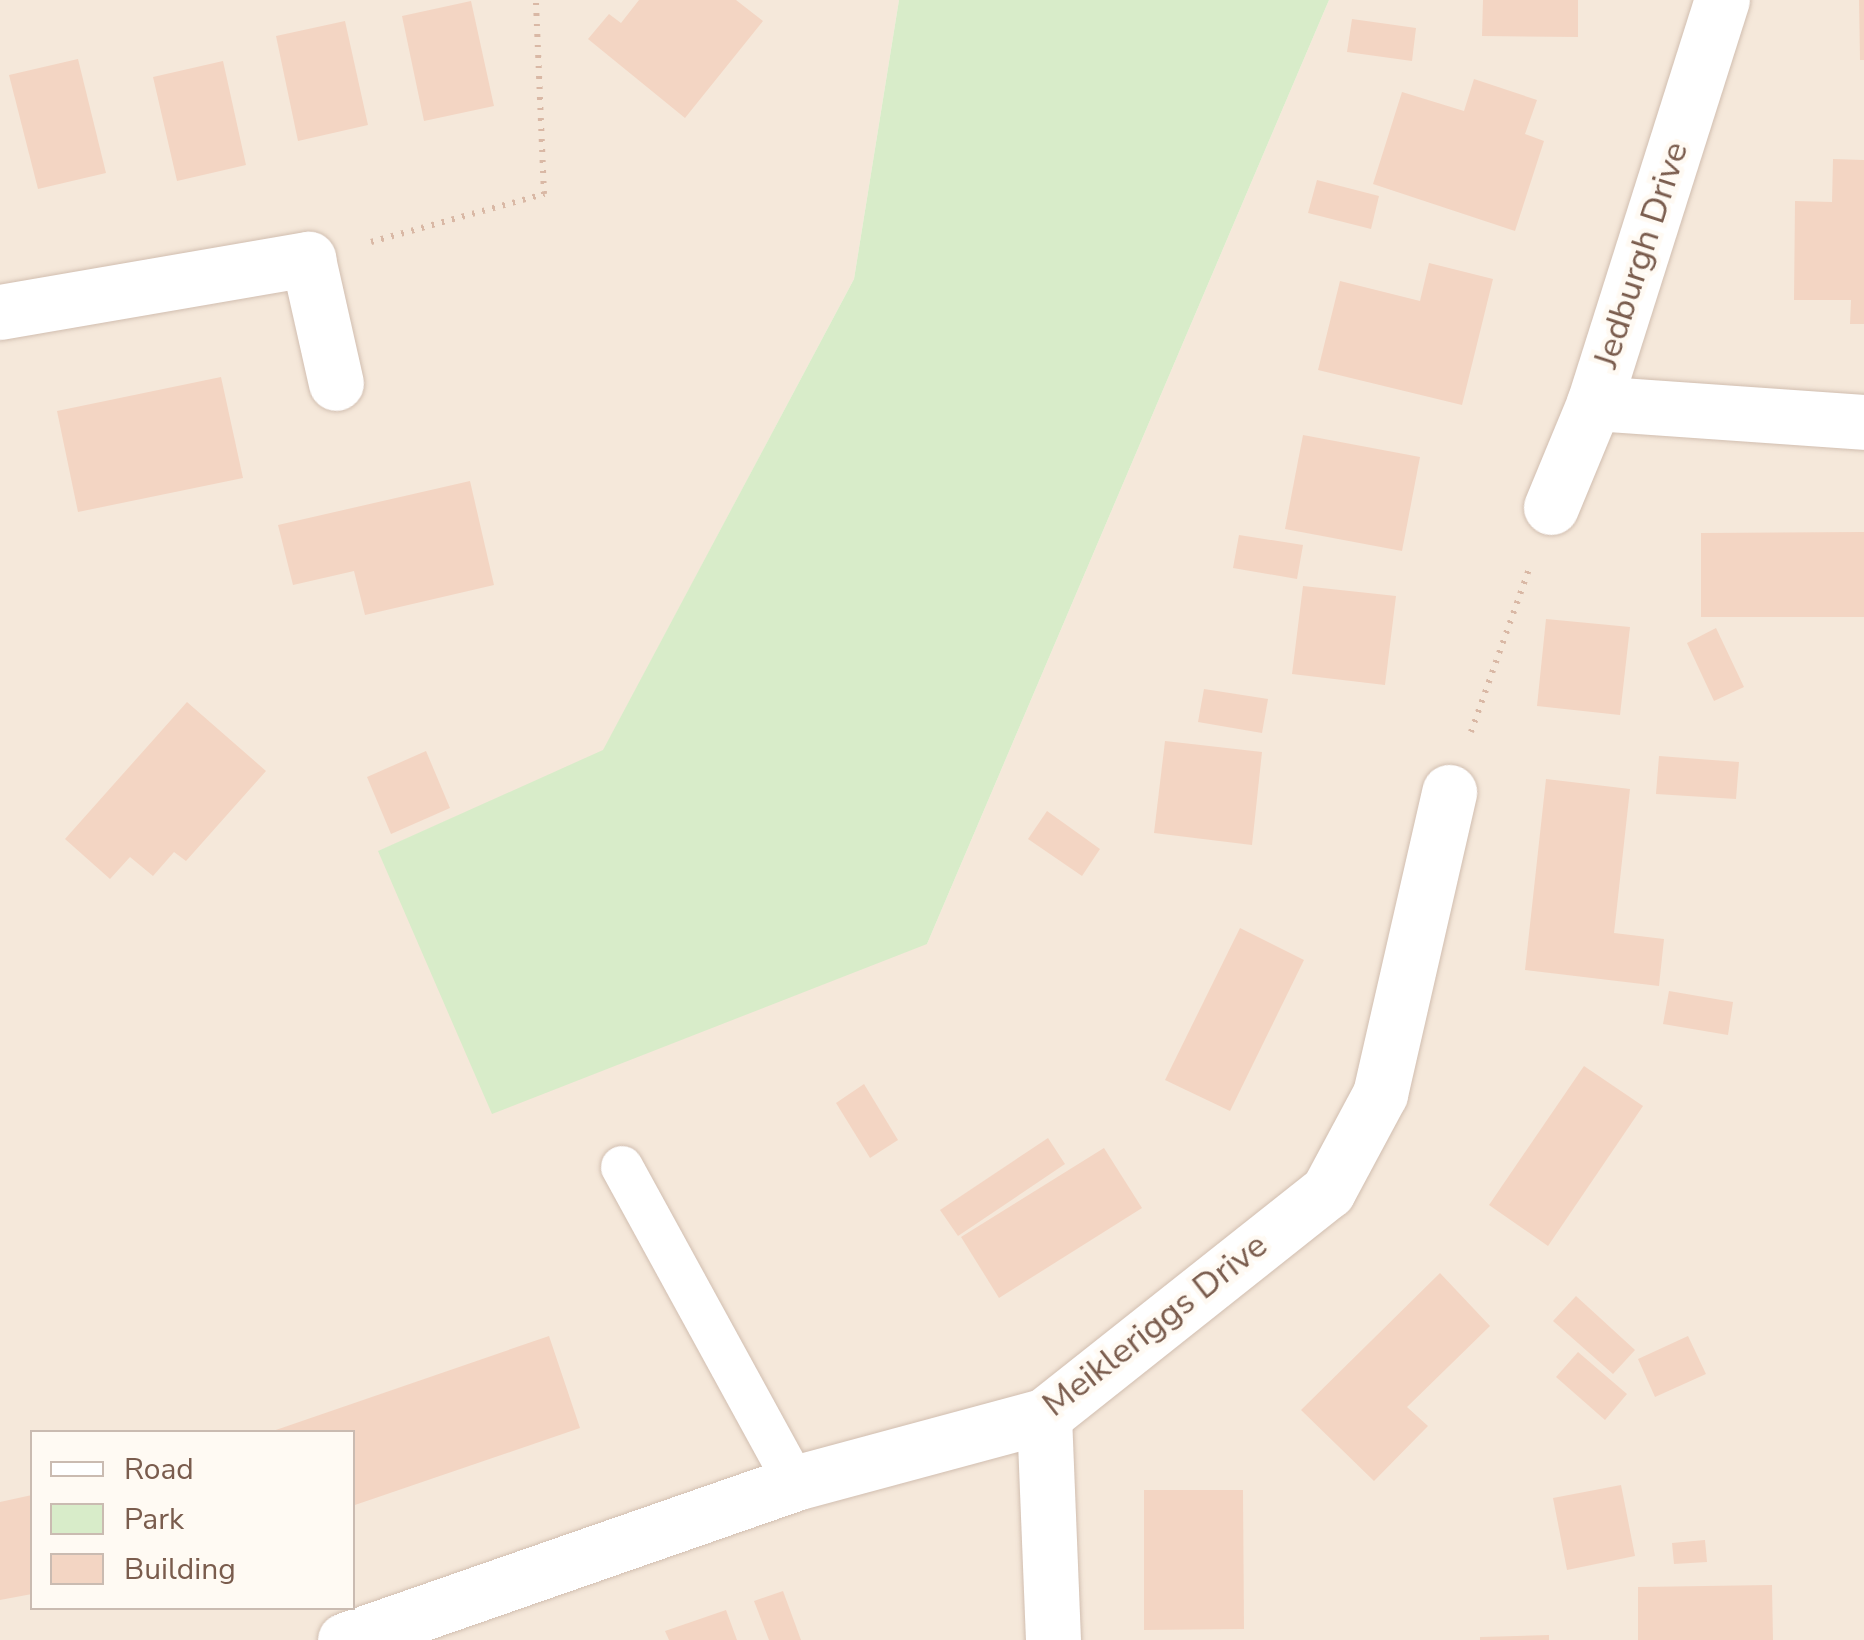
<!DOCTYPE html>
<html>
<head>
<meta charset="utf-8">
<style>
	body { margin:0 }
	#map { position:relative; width:1864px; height:1640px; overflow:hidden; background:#fdf6ec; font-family:"Nunito Sans",sans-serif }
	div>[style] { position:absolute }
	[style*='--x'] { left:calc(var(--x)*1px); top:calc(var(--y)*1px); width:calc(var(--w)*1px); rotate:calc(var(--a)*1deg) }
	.residential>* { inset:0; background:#f5e8da }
	.green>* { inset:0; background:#d8ecc9 }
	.building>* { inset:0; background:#f3d5c3 }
	.path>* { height:6px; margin-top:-3px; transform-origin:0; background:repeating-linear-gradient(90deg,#d9b8a5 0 2.5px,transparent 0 10.5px) }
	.roads { filter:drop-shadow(0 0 2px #d1beb0) drop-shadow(0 0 2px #d1beb0) }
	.service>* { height:42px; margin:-21px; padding:0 21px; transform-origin:21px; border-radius:21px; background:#fff }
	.minor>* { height:55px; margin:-27.5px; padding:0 27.5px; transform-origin:27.5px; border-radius:27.5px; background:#fff }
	span { translate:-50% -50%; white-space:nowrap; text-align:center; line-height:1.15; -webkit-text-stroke:9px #fffaf3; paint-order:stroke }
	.street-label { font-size:35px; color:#7a5c4d }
	.legend { position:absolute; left:30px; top:1430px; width:325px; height:180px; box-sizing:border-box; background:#fffaf3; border:2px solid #cabbb1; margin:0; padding:12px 18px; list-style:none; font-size:30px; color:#7a5c4d }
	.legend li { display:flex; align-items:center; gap:20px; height:50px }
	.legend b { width:50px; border:2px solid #cabbb1 }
</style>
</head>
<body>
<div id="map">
	<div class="residential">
		<i style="clip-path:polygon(evenodd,0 0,899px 0,854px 279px,603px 751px,379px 851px,927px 944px,1329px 0,1864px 0,1864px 1640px,0 1640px,0 0,32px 1432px,352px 1432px,352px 1608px,32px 1608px,32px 1432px)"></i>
	</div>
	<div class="green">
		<i style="clip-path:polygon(899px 0,1329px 0,927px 944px,492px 1114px,378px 851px,603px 750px,854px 279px)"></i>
	</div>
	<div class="building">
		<i style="clip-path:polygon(639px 0,736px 0,763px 21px,685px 118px,588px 39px,609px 14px,621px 23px)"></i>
		<i style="clip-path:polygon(1483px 0,1578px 0,1578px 37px,1482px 36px)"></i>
		<i style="clip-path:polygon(1859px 0,1864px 0,1864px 60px,1860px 60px)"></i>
		<i style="clip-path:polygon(471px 1px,494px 106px,424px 121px,402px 16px)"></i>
		<i style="clip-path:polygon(1352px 19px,1416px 28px,1412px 61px,1347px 52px)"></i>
		<i style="clip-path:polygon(345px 21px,368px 125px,298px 141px,276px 36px)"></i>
		<i style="clip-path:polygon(78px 59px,106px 173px,38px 189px,9px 75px)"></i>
		<i style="clip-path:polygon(223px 61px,246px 165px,177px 181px,153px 77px)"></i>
		<i style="clip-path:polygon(1474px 79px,1537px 100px,1525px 134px,1544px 141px,1515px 231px,1373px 184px,1402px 92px,1464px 111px)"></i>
		<i style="clip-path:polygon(1833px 159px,1864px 160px,1864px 324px,1850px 324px,1851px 300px,1794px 300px,1795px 201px,1832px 202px)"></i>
		<i style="clip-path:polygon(1317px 180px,1379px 196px,1371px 229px,1308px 213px)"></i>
		<i style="clip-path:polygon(1429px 263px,1493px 279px,1462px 405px,1318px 370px,1340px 281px,1420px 301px)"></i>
		<i style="clip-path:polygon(221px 377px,243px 478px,78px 512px,57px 411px)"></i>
		<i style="clip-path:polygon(1303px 435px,1420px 457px,1402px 551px,1285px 529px)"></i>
		<i style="clip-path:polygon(470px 481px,494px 585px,365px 615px,354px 571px,293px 585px,278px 525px)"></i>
		<i style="clip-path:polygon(1864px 532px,1864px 617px,1701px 617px,1701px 533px)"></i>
		<i style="clip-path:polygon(1239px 535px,1303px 545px,1297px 579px,1233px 568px)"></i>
		<i style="clip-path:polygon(1303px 586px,1396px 596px,1385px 685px,1292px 674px)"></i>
		<i style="clip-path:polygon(1546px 619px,1630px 627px,1620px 715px,1537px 706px)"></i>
		<i style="clip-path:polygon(1716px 628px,1744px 687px,1714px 701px,1687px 643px)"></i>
		<i style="clip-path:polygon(1204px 689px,1268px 699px,1262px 733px,1198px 722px)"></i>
		<i style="clip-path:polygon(187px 702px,266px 771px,186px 861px,174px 852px,153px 876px,130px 857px,110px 879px,65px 839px)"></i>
		<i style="clip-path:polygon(1165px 741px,1262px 752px,1252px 845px,1154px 833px)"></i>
		<i style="clip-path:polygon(426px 751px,450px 808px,391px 834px,367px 777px)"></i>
		<i style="clip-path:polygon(1659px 756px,1739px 762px,1736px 799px,1656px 794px)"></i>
		<i style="clip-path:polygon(1546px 779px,1630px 789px,1614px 933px,1664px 939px,1659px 986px,1525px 970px)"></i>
		<i style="clip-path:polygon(1047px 811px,1100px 849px,1082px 876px,1028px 839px)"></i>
		<i style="clip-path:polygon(1240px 928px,1304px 960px,1230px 1111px,1165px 1080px)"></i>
		<i style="clip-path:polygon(1669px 991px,1733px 1002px,1728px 1035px,1663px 1024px)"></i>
		<i style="clip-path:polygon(1584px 1066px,1643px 1106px,1548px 1246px,1489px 1205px)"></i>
		<i style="clip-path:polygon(864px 1084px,898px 1140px,870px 1158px,836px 1103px)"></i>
		<i style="clip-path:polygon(1048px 1138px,1065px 1164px,958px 1236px,940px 1210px)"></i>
		<i style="clip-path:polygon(1104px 1148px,1142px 1208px,999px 1298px,961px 1237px)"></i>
		<i style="clip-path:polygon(1440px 1273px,1490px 1326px,1407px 1407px,1428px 1426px,1374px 1481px,1301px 1410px)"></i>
		<i style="clip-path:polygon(1576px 1296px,1635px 1350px,1613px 1374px,1553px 1321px)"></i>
		<i style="clip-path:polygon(549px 1336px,580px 1428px,352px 1506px,352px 1432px,270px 1432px)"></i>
		<i style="clip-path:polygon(1688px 1336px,1706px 1374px,1655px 1397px,1638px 1359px)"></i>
		<i style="clip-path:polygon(1578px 1352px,1627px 1394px,1605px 1420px,1556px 1377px)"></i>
		<i style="clip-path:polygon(1621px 1485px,1635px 1556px,1567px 1570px,1553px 1498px)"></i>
		<i style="clip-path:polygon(1144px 1490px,1243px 1490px,1244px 1629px,1144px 1630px)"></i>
		<i style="clip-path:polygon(32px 1495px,32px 1594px,0 1600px,0 1502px)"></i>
		<i style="clip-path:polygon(1705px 1540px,1707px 1562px,1674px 1564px,1672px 1543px)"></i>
		<i style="clip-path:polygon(1772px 1585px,1773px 1640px,1638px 1640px,1638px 1587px)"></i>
		<i style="clip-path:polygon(783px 1591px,801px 1640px,769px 1640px,754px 1601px)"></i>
		<i style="clip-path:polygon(726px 1610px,737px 1640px,669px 1640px,665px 1631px)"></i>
		<i style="clip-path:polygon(1549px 1635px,1549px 1640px,1480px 1640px,1480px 1637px)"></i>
	</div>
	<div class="path">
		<i style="--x:371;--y:242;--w:180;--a:-15.5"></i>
		<i style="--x:544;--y:194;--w:194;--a:-92.4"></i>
		<i style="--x:1471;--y:732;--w:173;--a:-70.4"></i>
	</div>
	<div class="roads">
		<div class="service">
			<i style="--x:622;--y:1167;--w:360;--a:61.3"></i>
		</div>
		<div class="minor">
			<i style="--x:0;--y:312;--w:313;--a:-9.8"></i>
			<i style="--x:308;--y:259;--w:127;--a:77.3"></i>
			<i style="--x:1594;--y:403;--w:271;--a:4"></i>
			<i style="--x:1551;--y:507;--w:113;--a:-67.5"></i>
			<i style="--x:1594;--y:403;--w:423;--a:-72.4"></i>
			<i style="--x:1044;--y:1416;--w:224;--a:87.7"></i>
			<i style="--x:345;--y:1640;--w:477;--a:-19.2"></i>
			<i style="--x:795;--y:1483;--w:258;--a:-15.1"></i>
			<i style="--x:1044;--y:1416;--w:362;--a:-38.4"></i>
			<i style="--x:1328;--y:1191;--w:110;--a:-61.8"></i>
			<i style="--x:1380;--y:1094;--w:310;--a:-77.1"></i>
		</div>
	</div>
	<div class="street-label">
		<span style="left:1641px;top:255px;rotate:-72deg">Jedburgh Drive</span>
		<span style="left:1155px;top:1325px;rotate:-38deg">Meikleriggs Drive</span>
	</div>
	<ul class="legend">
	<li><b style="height:12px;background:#fff"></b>Road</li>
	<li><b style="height:28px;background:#d8ecc9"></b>Park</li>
	<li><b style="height:28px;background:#f3d5c3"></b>Building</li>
	</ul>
</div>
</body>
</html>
